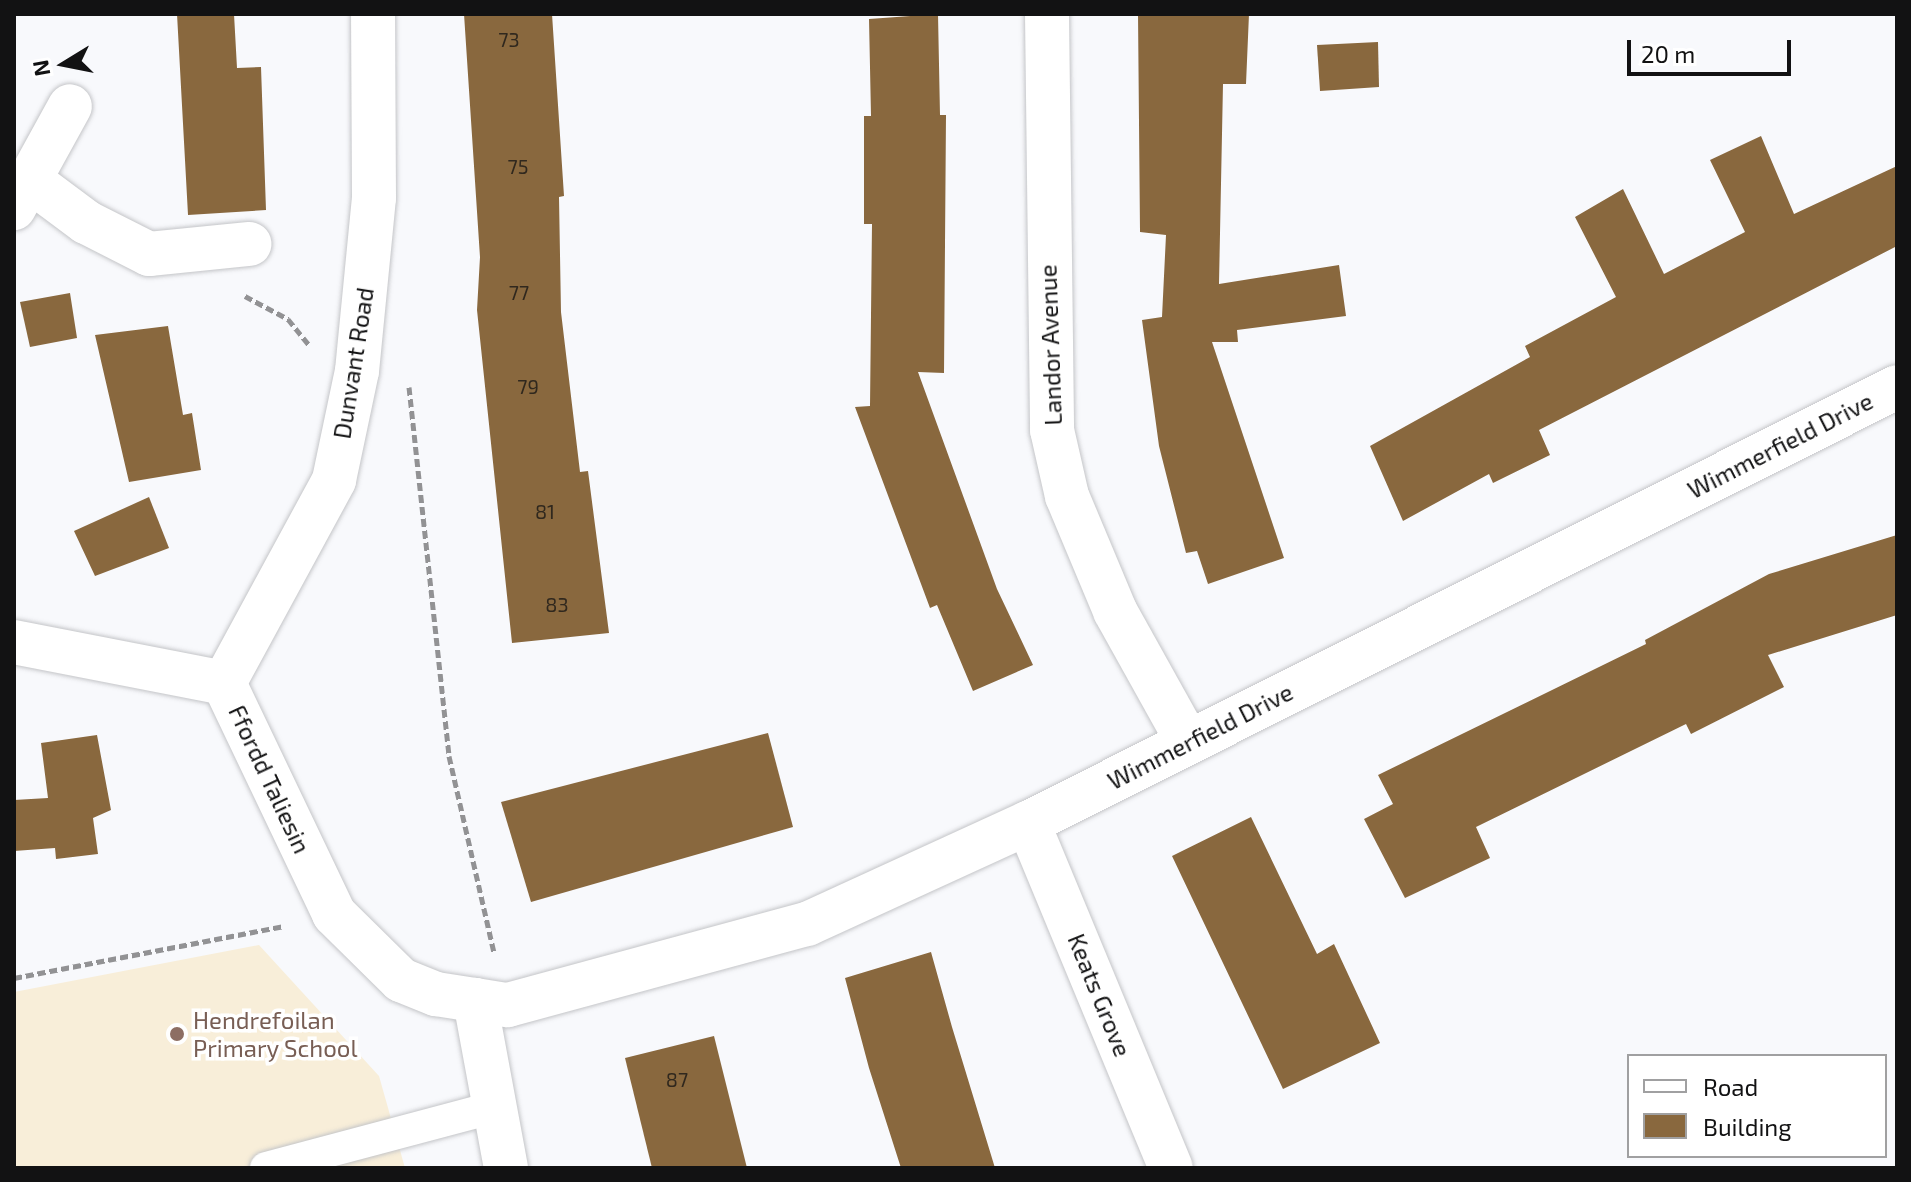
<!DOCTYPE html>
<html>
<head>
<meta charset="utf-8">
<style>
	body { margin:0 }
	#map { position:relative; width:1911px; height:1182px; overflow:hidden; background:#f8f9fc; font-family:"Exo 2",sans-serif }
	div>[style] { position:absolute }
	[style*='--x'] { left:calc(var(--x)*1px); top:calc(var(--y)*1px); width:calc(var(--w)*1px); rotate:calc(var(--a)*1deg) }
	.education>* { inset:0; background:#f8eed9 }
	.building>* { inset:0; background:#89683e }
	.path>* { height:5px; margin-top:-2.5px; transform-origin:0; background:repeating-linear-gradient(90deg,#929294 0 8px,transparent 0 12px) }
	.roads { filter:drop-shadow(0 0 2px #c4c5c8) drop-shadow(0 0 2px #c4c5c8) }
	.lane>* { height:32px; margin:-16px; padding:0 16px; transform-origin:16px; border-radius:16px; background:#fff }
	.street>* { height:44px; margin:-22px; padding:0 22px; transform-origin:22px; border-radius:22px; background:#fff }
	.secondary>* { height:44px; margin:-22px; padding:0 22px; transform-origin:22px; border-radius:22px; background:#fff }
	.dots>* { width:22px; height:22px; translate:-50% -50%; box-sizing:border-box; border:4px solid #fff; border-radius:50% }
	span { translate:-50% -50%; white-space:nowrap; text-align:center; line-height:1.15; -webkit-text-stroke:7px #fff; paint-order:stroke }
	.number-label { font-size:20px; color:#30281e }
	.number-label span { -webkit-text-stroke-width:0 }
	.street-label { font-size:24px; color:#121213 }
	.education-label { font-size:24px; color:#785e54 }
	.left { translate:0 -50%; text-align:left }
	.frame { position:absolute; inset:0; border:16px solid #121213; pointer-events:none }
	.legend { position:absolute; left:1627px; top:1054px; width:260px; height:104px; box-sizing:border-box; background:#fff; border:2px solid #a0a0a1; margin:0; padding:10px 14px; list-style:none; font-size:24px; color:#121213 }
	.legend li { display:flex; align-items:center; gap:16px; height:40px }
	.legend b { width:40px; border:2px solid #a0a0a1 }
	.north { position:absolute; left:24px; top:24px; width:80px; height:80px; -webkit-text-stroke:6px #fff; paint-order:stroke; rotate:260deg; font-size:22px; font-weight:700; line-height:32px; text-align:center; color:#121213 }
	.north::after { content:''; display:block; margin:auto; width:28px; height:36px; background:#121213; clip-path:polygon(50% 0,100% 100%,50% 72%,0 100%) }
	.scale { position:absolute; left:1627px; top:40px; width:164px; height:36px; box-sizing:border-box; border:4px solid #121213; border-top:0; padding-left:10px; font-size:24px; line-height:28px; white-space:nowrap; color:#121213; -webkit-text-stroke:6px #fff; paint-order:stroke }
</style>
</head>
<body>
<div id="map">
	<div class="education">
		<i style="clip-path:polygon(259px 945px,379px 1076px,405px 1168px,14px 1168px,14px 992px)"></i>
	</div>
	<div class="building">
		<i style="clip-path:polygon(177px 14px,234px 14px,237px 68px,261px 67px,266px 210px,188px 215px)"></i>
		<i style="clip-path:polygon(464px 14px,552px 14px,564px 196px,559px 197px,561px 312px,580px 472px,588px 471px,609px 633px,512px 643px,477px 310px,480px 257px)"></i>
		<i style="clip-path:polygon(938px 14px,940px 115px,946px 115px,944px 373px,918px 372px,997px 589px,1033px 665px,973px 691px,937px 605px,930px 608px,855px 407px,870px 406px,872px 224px,864px 224px,864px 116px,871px 116px,869px 19px)"></i>
		<i style="clip-path:polygon(1138px 14px,1249px 14px,1246px 84px,1223px 84px,1219px 284px,1339px 265px,1346px 316px,1237px 330px,1238px 342px,1212px 342px,1284px 558px,1208px 584px,1197px 551px,1186px 553px,1159px 446px,1142px 320px,1162px 317px,1166px 235px,1140px 232px)"></i>
		<i style="clip-path:polygon(1378px 42px,1379px 87px,1320px 91px,1317px 45px)"></i>
		<i style="clip-path:polygon(1761px 136px,1794px 214px,1897px 166px,1897px 246px,1539px 430px,1550px 455px,1493px 483px,1489px 474px,1403px 521px,1370px 446px,1530px 357px,1525px 346px,1616px 297px,1575px 217px,1623px 189px,1664px 274px,1745px 232px,1710px 160px)"></i>
		<i style="clip-path:polygon(70px 293px,77px 338px,30px 347px,20px 302px)"></i>
		<i style="clip-path:polygon(168px 326px,183px 415px,192px 413px,201px 470px,129px 482px,95px 335px)"></i>
		<i style="clip-path:polygon(149px 497px,169px 548px,95px 576px,74px 531px)"></i>
		<i style="clip-path:polygon(1897px 535px,1897px 615px,1768px 655px,1784px 687px,1691px 734px,1686px 724px,1476px 827px,1490px 858px,1405px 898px,1364px 819px,1393px 804px,1378px 775px,1646px 644px,1645px 640px,1769px 574px)"></i>
		<i style="clip-path:polygon(768px 733px,793px 827px,531px 902px,501px 802px)"></i>
		<i style="clip-path:polygon(97px 735px,111px 810px,93px 818px,98px 854px,56px 859px,55px 848px,14px 851px,14px 800px,48px 798px,41px 743px)"></i>
		<i style="clip-path:polygon(1251px 817px,1317px 954px,1334px 944px,1380px 1043px,1283px 1089px,1172px 856px)"></i>
		<i style="clip-path:polygon(931px 952px,952px 1027px,995px 1168px,901px 1168px,869px 1068px,845px 978px)"></i>
		<i style="clip-path:polygon(714px 1036px,747px 1168px,652px 1168px,625px 1058px)"></i>
	</div>
	<div class="path">
		<i style="--x:245;--y:296;--w:49;--a:28.1"></i>
		<i style="--x:288;--y:319;--w:33;--a:51"></i>
		<i style="--x:409;--y:387;--w:371;--a:83.8"></i>
		<i style="--x:449;--y:756;--w:202;--a:77.1"></i>
		<i style="--x:14;--y:978;--w:274;--a:-10.9"></i>
	</div>
	<div class="roads">
		<div class="lane">
			<i style="--x:266;--y:1168;--w:234;--a:-14.9"></i>
		</div>
		<div class="street">
			<i style="--x:1047;--y:14;--w:416;--a:89.3"></i>
			<i style="--x:1052;--y:430;--w:68;--a:77.2"></i>
			<i style="--x:1067;--y:496;--w:125;--a:67.3"></i>
			<i style="--x:1115;--y:611;--w:150;--a:60.9"></i>
			<i style="--x:31;--y:181;--w:69;--a:36.7"></i>
			<i style="--x:86;--y:222;--w:71;--a:26.9"></i>
			<i style="--x:149;--y:254;--w:101;--a:-5.7"></i>
			<i style="--x:14;--y:208;--w:116;--a:-61.2"></i>
			<i style="--x:14;--y:642;--w:214;--a:11"></i>
			<i style="--x:224;--y:683;--w:256;--a:64.5"></i>
			<i style="--x:334;--y:914;--w:94;--a:44.6"></i>
			<i style="--x:401;--y:980;--w:38;--a:22"></i>
			<i style="--x:436;--y:994;--w:39;--a:9"></i>
			<i style="--x:224;--y:683;--w:231;--a:-61.5"></i>
			<i style="--x:334;--y:480;--w:111;--a:-78.1"></i>
			<i style="--x:357;--y:371;--w:174;--a:-84.4"></i>
			<i style="--x:374;--y:198;--w:184;--a:-90.3"></i>
			<i style="--x:1028;--y:823;--w:373;--a:67.5"></i>
		</div>
		<div class="secondary">
			<i style="--x:506;--y:1168;--w:171;--a:-100.5"></i>
			<i style="--x:475;--y:1000;--w:33;--a:9"></i>
			<i style="--x:508;--y:1005;--w:310;--a:-15.2"></i>
			<i style="--x:807;--y:924;--w:243;--a:-24.6"></i>
			<i style="--x:1028;--y:823;--w:972;--a:-26.64"></i>
		</div>
	</div>
	<div class="dots">
		<i style="left:177px;top:1034px;background:#8d6e63"></i>
	</div>
	<div class="number-label">
		<span style="left:509px;top:39px">73</span>
		<span style="left:518px;top:166px">75</span>
		<span style="left:519px;top:292px">77</span>
		<span style="left:528px;top:386px">79</span>
		<span style="left:545px;top:511px">81</span>
		<span style="left:557px;top:604px">83</span>
		<span style="left:677px;top:1079px">87</span>
	</div>
	<div class="street-label">
		<span style="left:1050px;top:345px;rotate:-92deg">Landor Avenue</span>
		<span style="left:353px;top:363px;rotate:-81deg">Dunvant Road</span>
		<span style="left:1780px;top:445px;rotate:-27deg">Wimmerfield Drive</span>
		<span style="left:1200px;top:736px;rotate:-27deg">Wimmerfield Drive</span>
		<span style="left:270px;top:779px;rotate:65deg">Ffordd Taliesin</span>
		<span style="left:1100px;top:995px;rotate:68deg">Keats Grove</span>
	</div>
	<div class="education-label">
		<span class="left" style="left:193px;top:1034px">Hendrefoilan<br>Primary School</span>
	</div>
	<div class="frame"></div>
	<ul class="legend">
	<li><b style="height:10px;background:#fff"></b>Road</li>
	<li><b style="height:22px;background:#89683e"></b>Building</li>
	</ul>
	<div class="north">N</div>
	<div class="scale">20 m</div>
</div>
</body>
</html>
